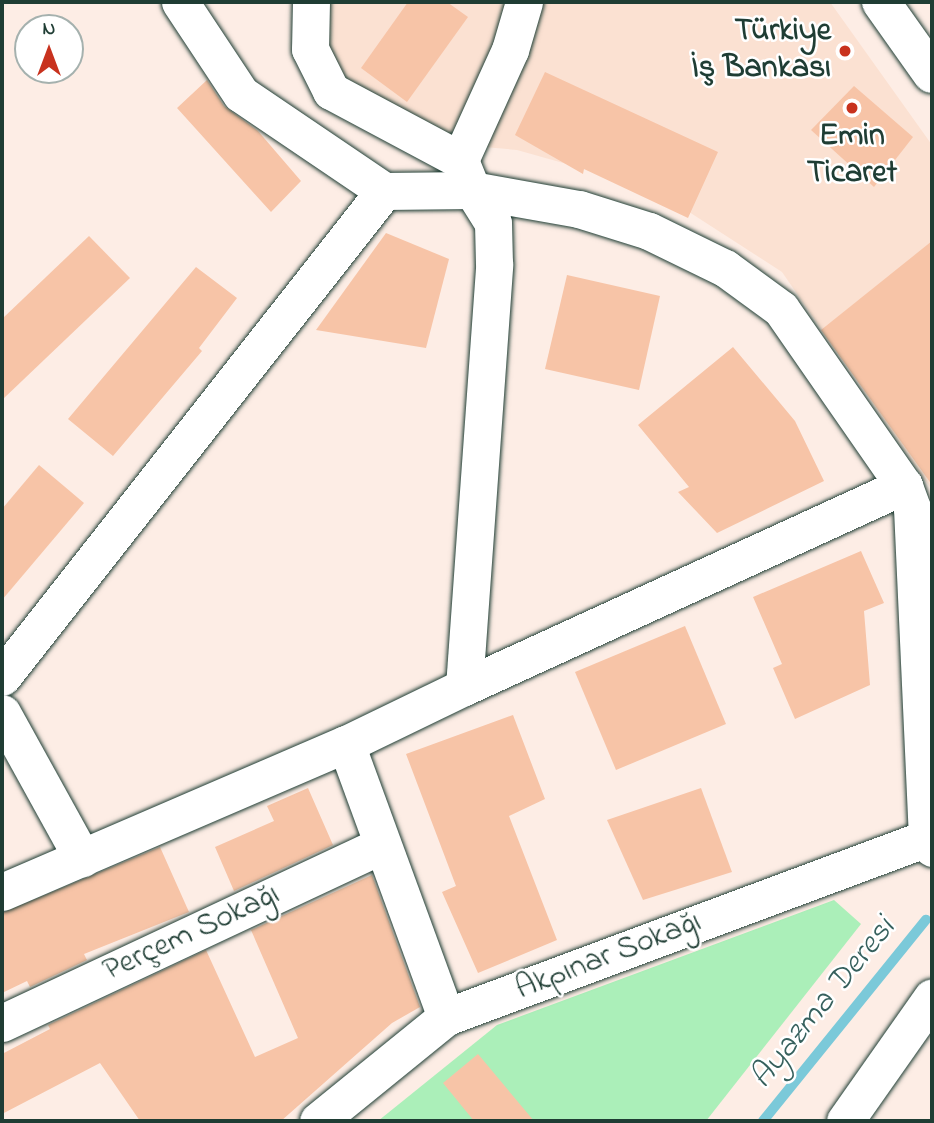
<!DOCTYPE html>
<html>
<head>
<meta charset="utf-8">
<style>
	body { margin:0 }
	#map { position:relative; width:934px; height:1123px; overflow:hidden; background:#fdede5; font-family:"Indie Flower",sans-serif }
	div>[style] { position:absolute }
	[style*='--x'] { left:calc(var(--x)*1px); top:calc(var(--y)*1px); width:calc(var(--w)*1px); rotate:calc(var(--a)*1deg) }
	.built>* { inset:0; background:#fbe1d2 }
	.green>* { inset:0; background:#abefb9 }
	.stream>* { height:10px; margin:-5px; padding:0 5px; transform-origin:5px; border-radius:5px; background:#7bc9d9 }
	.building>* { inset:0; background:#f7c4a7 }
	.roads { filter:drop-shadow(0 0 2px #1f3d34) drop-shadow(0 0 2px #1f3d34) }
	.street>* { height:37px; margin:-18.5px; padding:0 18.5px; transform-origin:18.5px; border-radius:18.5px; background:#fff }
	.primary>* { height:38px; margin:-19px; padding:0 19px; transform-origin:19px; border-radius:19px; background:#fff }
	.dots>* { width:19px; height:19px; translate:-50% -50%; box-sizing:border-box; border:4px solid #fff; border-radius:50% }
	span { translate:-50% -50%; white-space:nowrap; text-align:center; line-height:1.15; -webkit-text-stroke:5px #fff; paint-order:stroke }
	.poi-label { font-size:32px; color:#1f3d34; font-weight:700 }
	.right { translate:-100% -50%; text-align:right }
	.street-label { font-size:32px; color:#1f3d34 }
	.water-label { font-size:33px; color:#36605d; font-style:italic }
	.frame { position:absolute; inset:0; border:4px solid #1f3d34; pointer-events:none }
	.north { position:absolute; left:14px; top:14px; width:70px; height:70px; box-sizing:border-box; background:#fff; border:2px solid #a5b1ae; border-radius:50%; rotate:0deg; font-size:19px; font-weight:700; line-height:28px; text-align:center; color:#1f3d34 }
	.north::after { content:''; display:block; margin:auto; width:24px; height:32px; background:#c8321e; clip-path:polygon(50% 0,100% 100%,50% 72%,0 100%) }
</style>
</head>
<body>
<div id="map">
	<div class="built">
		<i style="clip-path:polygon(298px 2px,830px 2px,932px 145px,932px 490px,782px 272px,652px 188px,517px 150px,417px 141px,293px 48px)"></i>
	</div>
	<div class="green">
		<i style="clip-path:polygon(834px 900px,861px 924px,706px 1121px,378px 1121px,497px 1025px)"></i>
	</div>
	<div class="stream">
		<i style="--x:763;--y:1121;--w:259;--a:-51"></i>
	</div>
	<div class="building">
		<i style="clip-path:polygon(408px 2px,447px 2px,468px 17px,407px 102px,361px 68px)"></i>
		<i style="clip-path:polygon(545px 72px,718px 152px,688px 218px,584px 169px,583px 174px,515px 135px)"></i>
		<i style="clip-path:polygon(207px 80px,224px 106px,258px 131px,301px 181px,271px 212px,177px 108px)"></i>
		<i style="clip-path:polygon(854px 86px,913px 137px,874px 187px,811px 130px)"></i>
		<i style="clip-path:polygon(386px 233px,449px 259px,426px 348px,316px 330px)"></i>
		<i style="clip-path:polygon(89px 236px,130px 278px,2px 400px,2px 319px)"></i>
		<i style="clip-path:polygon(932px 241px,932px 485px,821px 330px)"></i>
		<i style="clip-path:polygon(196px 267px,237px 298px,199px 348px,202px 351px,113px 456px,68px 419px)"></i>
		<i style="clip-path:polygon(567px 275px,660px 296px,639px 390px,545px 369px)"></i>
		<i style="clip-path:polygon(733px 347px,795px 421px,824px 481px,717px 533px,678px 492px,689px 487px,638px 425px)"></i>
		<i style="clip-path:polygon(39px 465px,84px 503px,2px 600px,2px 509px)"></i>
		<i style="clip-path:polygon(861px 551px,884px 603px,864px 611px,870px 685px,795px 719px,773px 668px,782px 664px,753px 597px)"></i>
		<i style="clip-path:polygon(685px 626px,726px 724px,616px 770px,575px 672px)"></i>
		<i style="clip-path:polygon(513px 715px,545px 799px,509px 816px,557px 940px,478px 973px,442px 892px,456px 886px,406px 754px)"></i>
		<i style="clip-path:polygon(308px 788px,333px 845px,234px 891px,215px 847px,274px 821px,267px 806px)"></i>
		<i style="clip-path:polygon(701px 788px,732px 872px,643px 900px,607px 820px)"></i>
		<i style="clip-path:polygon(160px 847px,189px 912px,84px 954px,87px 960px,30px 987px,27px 981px,2px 993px,2px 913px)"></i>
		<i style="clip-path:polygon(372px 875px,420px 1007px,392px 1023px,281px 1121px,140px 1121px,100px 1063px,2px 1114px,2px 1054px,50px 1029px,48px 1025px,206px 950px,255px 1057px,298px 1038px,251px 930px)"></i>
		<i style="clip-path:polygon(478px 1054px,534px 1121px,474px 1121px,443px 1083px)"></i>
	</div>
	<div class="roads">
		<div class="street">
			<i style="--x:180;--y:2;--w:110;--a:56.5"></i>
			<i style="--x:241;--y:94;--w:173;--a:34.1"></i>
			<i style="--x:384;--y:191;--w:88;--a:-0.7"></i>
			<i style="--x:472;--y:190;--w:109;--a:10.1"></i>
			<i style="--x:579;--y:209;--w:73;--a:17.4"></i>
			<i style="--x:649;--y:231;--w:85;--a:26"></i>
			<i style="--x:725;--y:268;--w:69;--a:36.2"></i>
			<i style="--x:781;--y:309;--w:216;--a:55.2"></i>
			<i style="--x:904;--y:486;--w:23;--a:70"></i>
			<i style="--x:912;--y:508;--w:330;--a:87.4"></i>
			<i style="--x:927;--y:838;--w:11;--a:63"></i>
			<i style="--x:311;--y:2;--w:47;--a:91.2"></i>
			<i style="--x:310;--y:49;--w:47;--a:63.4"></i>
			<i style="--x:331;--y:91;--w:146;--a:28.1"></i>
			<i style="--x:460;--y:160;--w:121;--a:-65.6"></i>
			<i style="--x:510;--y:50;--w:50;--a:-73.7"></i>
			<i style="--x:2;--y:677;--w:618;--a:-51.83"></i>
			<i style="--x:464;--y:687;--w:484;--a:-24.6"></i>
			<i style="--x:2;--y:713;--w:166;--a:61.1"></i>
			<i style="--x:346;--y:744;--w:291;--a:69.9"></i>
			<i style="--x:2;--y:892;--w:374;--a:-23.3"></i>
			<i style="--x:346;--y:744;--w:131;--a:-25.8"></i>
			<i style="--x:464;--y:687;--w:424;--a:-85.9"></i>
			<i style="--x:494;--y:264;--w:41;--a:-91.4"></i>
			<i style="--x:493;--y:223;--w:39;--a:-122"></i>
			<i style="--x:472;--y:190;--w:32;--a:-112"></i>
			<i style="--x:2;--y:1023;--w:420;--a:-25.1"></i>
			<i style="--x:318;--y:1121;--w:165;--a:-39.1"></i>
			<i style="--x:446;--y:1017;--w:513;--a:-20.41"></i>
			<i style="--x:845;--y:1121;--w:151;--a:-54.9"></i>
		</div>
		<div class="primary">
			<i style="--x:881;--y:2;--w:88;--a:54.7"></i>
		</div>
	</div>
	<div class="dots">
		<i style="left:845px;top:51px;background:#c8321e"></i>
		<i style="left:852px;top:108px;background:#c8321e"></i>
	</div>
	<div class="poi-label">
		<span class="right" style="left:831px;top:51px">Türkiye<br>İş Bankası</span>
		<span style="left:852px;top:156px">Emin<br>Ticaret</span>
	</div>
	<div class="street-label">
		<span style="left:192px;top:934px;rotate:-25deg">Perçem Sokağı</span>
		<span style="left:609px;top:957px;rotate:-21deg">Akpınar Sokağı</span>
	</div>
	<div class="water-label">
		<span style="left:824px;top:1004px;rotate:-51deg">Ayazma Deresi</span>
	</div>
	<div class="frame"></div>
	<div class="north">N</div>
</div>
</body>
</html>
